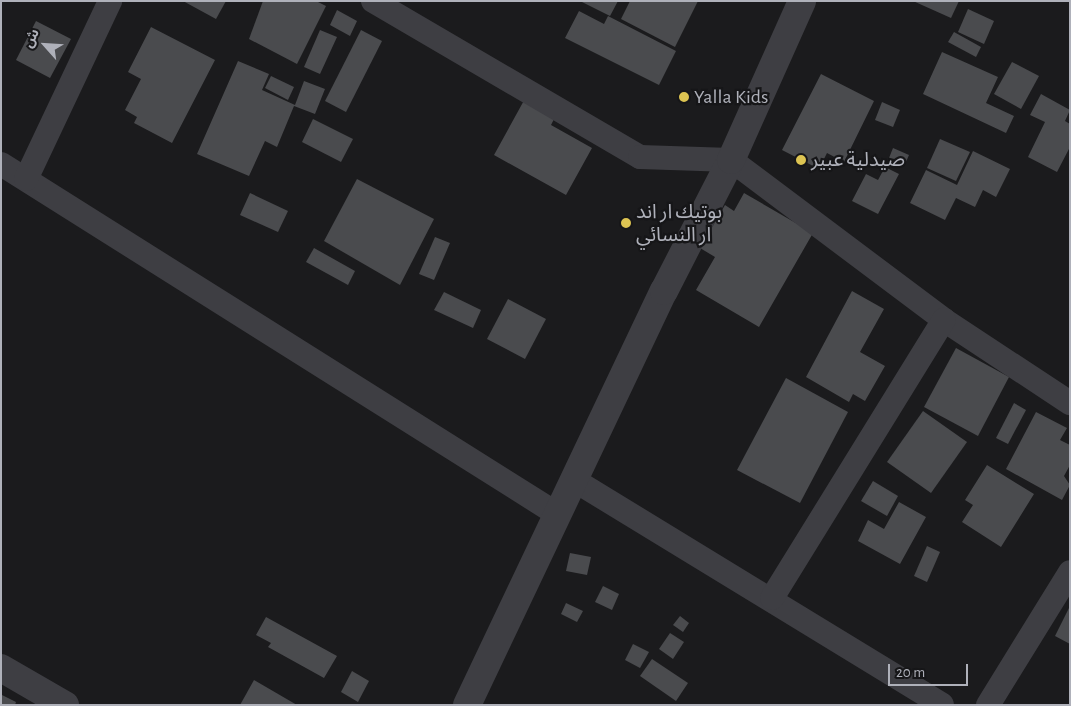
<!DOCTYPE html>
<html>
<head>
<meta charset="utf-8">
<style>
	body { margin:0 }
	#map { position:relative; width:1071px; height:706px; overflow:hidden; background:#1b1b1d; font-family:"Alegreya Sans","Noto Sans Arabic",sans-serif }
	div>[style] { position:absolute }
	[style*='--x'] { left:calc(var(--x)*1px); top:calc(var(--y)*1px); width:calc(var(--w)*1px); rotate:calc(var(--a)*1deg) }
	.building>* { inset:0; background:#4a4b4e }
	.minor>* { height:24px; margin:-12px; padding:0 12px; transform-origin:12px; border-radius:12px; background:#3e3e43 }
	.tertiary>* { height:28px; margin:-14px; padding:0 14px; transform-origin:14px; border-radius:14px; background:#3e3e43 }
	.dots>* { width:14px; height:14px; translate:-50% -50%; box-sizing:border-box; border:2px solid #161618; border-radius:50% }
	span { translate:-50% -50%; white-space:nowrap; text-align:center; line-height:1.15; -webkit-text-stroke:4.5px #161618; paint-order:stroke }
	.poi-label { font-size:20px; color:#afb1ba }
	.left { translate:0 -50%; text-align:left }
	.frame { position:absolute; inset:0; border:2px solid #afb1ba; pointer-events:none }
	.north { position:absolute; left:20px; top:20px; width:50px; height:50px; -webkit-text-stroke:4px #161618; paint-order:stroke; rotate:296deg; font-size:14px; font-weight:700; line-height:20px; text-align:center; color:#afb1ba }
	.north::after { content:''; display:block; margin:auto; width:18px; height:22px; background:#afb1ba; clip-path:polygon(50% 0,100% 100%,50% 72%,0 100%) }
	.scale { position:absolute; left:888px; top:664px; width:80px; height:22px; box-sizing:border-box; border:2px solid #afb1ba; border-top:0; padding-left:6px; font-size:15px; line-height:18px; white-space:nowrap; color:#afb1ba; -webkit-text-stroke:4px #161618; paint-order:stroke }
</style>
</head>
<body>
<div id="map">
	<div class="building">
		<i style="clip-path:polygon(183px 1px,226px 1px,216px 19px)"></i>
		<i style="clip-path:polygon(263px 1px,316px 1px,326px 6px,297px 64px,249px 39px)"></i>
		<i style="clip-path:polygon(580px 1px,618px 1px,610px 16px)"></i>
		<i style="clip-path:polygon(630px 1px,698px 1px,675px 47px,621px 19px)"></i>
		<i style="clip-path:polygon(913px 1px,959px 1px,951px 18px)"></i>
		<i style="clip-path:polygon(968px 9px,994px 21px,984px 44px,958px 32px)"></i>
		<i style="clip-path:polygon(337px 10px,357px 21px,350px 36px,330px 25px)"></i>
		<i style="clip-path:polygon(579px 11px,604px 24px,608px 16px,676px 51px,659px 85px,565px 38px)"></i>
		<i style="clip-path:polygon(36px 21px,71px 39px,50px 78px,16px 60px)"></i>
		<i style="clip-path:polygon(151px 27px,215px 60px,172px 143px,134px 123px,137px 117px,125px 110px,141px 79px,128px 72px)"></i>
		<i style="clip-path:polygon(320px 30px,337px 37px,320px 74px,304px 67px)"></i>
		<i style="clip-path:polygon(361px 30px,382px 41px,346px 112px,325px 101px)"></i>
		<i style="clip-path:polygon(954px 32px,981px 47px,976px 57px,948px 42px)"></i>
		<i style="clip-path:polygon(942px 52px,998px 77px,986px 103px,1014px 116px,1006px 133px,923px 94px)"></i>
		<i style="clip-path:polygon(238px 61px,269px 74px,262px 90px,295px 105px,304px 81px,325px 89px,315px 114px,294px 106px,277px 147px,265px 141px,249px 176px,197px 154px)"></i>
		<i style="clip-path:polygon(1012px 62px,1039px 76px,1021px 109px,994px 94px)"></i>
		<i style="clip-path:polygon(821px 74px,874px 101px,844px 162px,827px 153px,819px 169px,782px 150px)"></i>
		<i style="clip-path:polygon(271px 76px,294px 87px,288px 100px,265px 88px)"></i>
		<i style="clip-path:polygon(1041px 94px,1070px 110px,1065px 121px,1070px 124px,1070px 147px,1057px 172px,1028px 157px,1045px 122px,1030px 115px)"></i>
		<i style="clip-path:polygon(527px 95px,558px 111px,551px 125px,592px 148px,566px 195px,494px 155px)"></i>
		<i style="clip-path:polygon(882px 102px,900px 110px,893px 127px,875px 120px)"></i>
		<i style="clip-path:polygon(313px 119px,353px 139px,341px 162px,302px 142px)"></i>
		<i style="clip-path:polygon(940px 139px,970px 152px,956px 181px,927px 168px)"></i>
		<i style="clip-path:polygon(893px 148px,909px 155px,905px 164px,889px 158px)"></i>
		<i style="clip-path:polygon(973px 151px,1010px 169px,996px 197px,983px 190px,975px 207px,956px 198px,945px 220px,910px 203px,926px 170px,957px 185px)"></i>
		<i style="clip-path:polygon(885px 167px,899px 174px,878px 214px,852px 201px,866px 174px,878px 180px)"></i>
		<i style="clip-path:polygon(357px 179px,434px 219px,400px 285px,324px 241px)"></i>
		<i style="clip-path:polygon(250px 193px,288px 211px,278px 232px,240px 215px)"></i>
		<i style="clip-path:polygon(744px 193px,813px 233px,759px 327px,696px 290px,715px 257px,700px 248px,725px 205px,734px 211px)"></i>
		<i style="clip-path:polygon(435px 237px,450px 243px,434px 280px,419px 274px)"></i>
		<i style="clip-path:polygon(314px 248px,355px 271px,348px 285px,306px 262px)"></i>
		<i style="clip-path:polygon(852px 291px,884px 309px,860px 352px,885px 366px,865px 401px,853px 394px,849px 402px,806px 377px)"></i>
		<i style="clip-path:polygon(444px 292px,481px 310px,473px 328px,434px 310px)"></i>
		<i style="clip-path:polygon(508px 299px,546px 319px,525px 359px,487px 339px)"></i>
		<i style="clip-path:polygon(956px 348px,1009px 377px,978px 436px,924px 407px)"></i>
		<i style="clip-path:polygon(786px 378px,848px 412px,800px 503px,737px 470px)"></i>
		<i style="clip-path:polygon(1014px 403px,1026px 410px,1008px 444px,996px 438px)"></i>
		<i style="clip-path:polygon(923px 411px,967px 442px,931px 493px,887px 462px)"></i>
		<i style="clip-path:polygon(1036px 412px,1067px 428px,1060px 440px,1070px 445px,1070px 465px,1064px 476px,1070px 485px,1062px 500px,1006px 469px)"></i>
		<i style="clip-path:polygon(987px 465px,1034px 494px,1001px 547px,962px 522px,973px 505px,965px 500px)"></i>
		<i style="clip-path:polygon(873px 481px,898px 496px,887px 516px,861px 501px)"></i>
		<i style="clip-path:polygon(899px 502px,926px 517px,900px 564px,858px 541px,868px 520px,884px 529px)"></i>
		<i style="clip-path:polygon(927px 546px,940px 552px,927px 582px,914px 576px)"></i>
		<i style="clip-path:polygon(570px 553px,591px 557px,587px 575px,566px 571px)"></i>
		<i style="clip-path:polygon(603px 586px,619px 594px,612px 610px,595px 602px)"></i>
		<i style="clip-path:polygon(566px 603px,583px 611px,577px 622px,561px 614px)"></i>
		<i style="clip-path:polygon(1070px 606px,1070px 644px,1055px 636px)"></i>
		<i style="clip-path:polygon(680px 616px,689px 623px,683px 632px,673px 625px)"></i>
		<i style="clip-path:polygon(266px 617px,337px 656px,324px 678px,268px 647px,271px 643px,256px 635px)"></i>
		<i style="clip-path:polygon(670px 633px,684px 642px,673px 659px,659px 649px)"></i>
		<i style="clip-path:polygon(633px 644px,649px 652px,640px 668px,625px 660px)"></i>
		<i style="clip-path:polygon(652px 659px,688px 683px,676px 701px,640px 676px)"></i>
		<i style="clip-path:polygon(352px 671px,369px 681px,358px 702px,341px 692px)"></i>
		<i style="clip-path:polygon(254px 680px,297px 705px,240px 705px)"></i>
		<i style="clip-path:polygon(2px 695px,16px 702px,15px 705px,1px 705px)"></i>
	</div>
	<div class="minor">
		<i style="--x:373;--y:1;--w:309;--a:30.3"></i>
		<i style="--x:640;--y:157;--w:91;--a:1.9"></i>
		<i style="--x:731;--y:160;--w:266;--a:36.9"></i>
		<i style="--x:944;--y:320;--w:151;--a:33.4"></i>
		<i style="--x:1;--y:164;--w:657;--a:32.19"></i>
		<i style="--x:26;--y:179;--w:197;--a:-64.7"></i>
		<i style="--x:574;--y:480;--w:431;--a:31.4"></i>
		<i style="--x:772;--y:598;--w:327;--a:-58.3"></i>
		<i style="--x:988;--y:705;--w:156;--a:-58.3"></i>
	</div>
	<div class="tertiary">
		<i style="--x:1;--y:668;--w:74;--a:30"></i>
		<i style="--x:467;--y:705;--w:458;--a:-64.6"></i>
		<i style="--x:664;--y:291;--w:147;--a:-62.9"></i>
		<i style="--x:731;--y:160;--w:174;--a:-65.9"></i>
	</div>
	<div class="dots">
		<i style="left:684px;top:97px;background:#ddc452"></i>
		<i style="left:801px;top:160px;background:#ddc452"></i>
		<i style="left:626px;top:223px;background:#ddc452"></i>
	</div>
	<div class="poi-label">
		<span class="left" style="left:694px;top:97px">Yalla Kids</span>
		<span class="left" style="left:811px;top:160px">صيدلية عبير</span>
		<span class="left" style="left:636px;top:224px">بوتيك ار اند<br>ار النسائي</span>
	</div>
	<div class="frame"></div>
	<div class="north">ش</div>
	<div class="scale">20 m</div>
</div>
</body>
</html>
